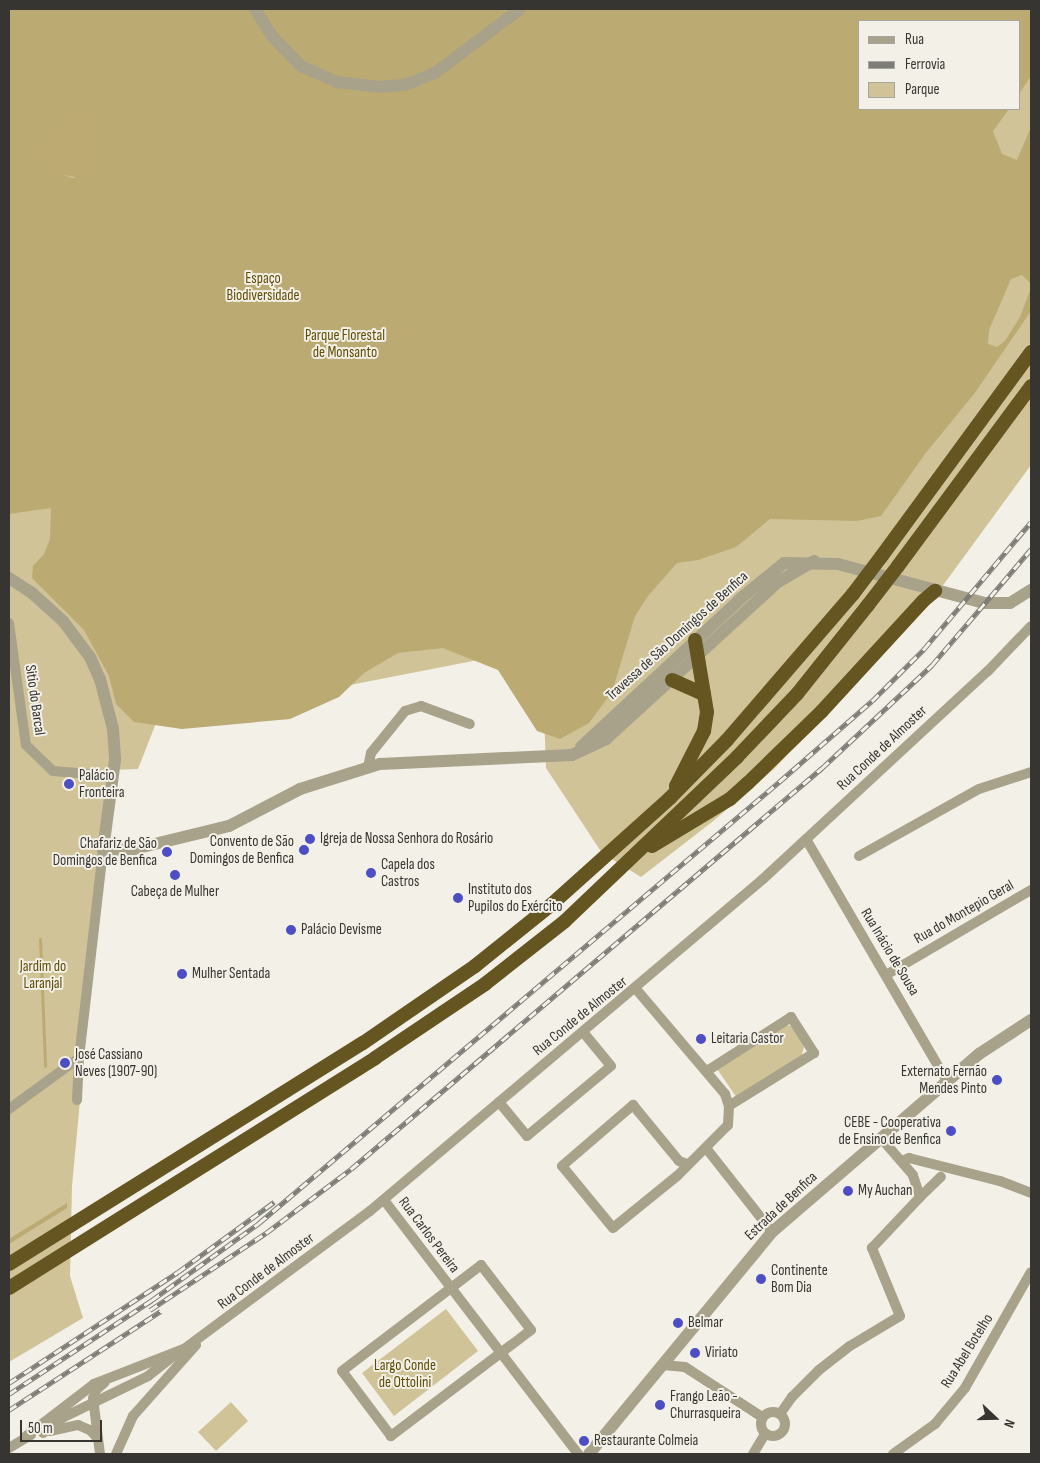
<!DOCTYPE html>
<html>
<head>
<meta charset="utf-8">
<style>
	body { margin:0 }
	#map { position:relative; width:1040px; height:1463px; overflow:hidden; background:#f3f0e8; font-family:"Sofia Sans Condensed",sans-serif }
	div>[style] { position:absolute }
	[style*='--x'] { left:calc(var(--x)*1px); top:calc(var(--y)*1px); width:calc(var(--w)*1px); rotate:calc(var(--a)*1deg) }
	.green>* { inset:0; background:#d0c398 }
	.forest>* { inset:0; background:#bbaa72 }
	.water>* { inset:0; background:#bcaa72 }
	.stream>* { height:3px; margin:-1.5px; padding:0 1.5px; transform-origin:1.5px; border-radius:1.5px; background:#bcaa72 }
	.minor>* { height:10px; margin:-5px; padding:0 5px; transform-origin:5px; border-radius:5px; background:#a9a28a }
	.minor>.ring { margin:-5px; padding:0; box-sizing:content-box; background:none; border:10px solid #a9a28a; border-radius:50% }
	.tertiary>* { height:12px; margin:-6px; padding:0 6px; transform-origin:6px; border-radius:6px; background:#a9a28a }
	.trunk>* { height:14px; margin:-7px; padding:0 7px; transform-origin:7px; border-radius:7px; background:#645521 }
	.rail>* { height:5px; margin-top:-2.5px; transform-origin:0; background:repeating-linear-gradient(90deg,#f3f0e8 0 9px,#7d7c76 0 18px); box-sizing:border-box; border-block:1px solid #7d7c76 }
	.trunk-bridge>* { height:14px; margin:-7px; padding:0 7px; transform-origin:7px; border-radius:7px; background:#645521 }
	.dots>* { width:14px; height:14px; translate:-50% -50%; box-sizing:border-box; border:2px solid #f3f0e8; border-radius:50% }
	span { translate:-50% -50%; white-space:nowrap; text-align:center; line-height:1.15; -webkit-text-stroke:4px #f3f0e8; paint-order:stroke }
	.park-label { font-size:15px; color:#5e4c03 }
	.street-label { font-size:15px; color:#363531 }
	.poi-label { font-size:15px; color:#363531 }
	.left { translate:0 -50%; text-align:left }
	.right { translate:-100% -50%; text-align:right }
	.frame { position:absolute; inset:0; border:10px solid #363531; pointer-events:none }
	.legend { position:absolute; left:858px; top:20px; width:162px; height:90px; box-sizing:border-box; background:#f3f0e8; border:1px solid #a7a59f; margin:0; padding:6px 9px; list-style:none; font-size:15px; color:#363531 }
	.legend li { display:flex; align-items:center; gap:10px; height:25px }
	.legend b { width:25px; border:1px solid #a7a59f }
	.north { position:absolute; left:970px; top:1393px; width:50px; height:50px; -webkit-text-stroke:4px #f3f0e8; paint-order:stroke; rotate:111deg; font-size:14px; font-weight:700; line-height:20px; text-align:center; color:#363531 }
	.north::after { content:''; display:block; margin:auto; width:18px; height:22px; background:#363531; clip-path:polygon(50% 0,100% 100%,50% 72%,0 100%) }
	.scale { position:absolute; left:20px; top:1420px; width:82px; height:22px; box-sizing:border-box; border:2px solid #363531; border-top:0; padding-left:6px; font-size:15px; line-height:18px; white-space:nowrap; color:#363531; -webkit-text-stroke:4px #f3f0e8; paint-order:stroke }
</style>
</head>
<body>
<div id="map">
	<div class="green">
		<i style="clip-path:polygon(evenodd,9px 9px,1031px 9px,1031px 465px,944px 584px,775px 768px,712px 822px,641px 877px,602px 853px,546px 768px,542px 656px,473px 661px,156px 723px,138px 769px,111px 770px,72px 1186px,70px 1276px,83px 1318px,9px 1362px,9px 9px,859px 21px,1019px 21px,1019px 109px,859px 109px,859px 21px)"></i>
		<i style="clip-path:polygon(783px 1024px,794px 1027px,801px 1036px,804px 1047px,801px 1058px,737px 1098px,717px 1069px)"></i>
		<i style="clip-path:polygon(446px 1309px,478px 1351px,394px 1416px,362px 1373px)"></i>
		<i style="clip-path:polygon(231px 1402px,248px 1421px,216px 1451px,198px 1432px)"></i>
	</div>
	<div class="forest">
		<i style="clip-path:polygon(evenodd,9px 9px,1031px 9px,1031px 76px,1019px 94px,1019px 21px,859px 21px,859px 109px,1009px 109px,993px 131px,1002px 154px,1017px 160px,1031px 127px,1031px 284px,1022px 275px,1011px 279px,989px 330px,988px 344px,997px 347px,1005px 341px,1020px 317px,1031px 288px,1031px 311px,974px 394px,925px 454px,881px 516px,857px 521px,770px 519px,736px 547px,698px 560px,677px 563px,648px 596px,635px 616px,612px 692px,589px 723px,560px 739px,537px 731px,498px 670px,443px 648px,398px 653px,364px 673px,339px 697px,290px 719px,182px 729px,134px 722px,116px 704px,109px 676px,84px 630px,32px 578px,33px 566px,44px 554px,50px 539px,51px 508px,9px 514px,9px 9px,99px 150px,100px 171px,73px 178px,49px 171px,41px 153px,99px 150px)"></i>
		<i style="clip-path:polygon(67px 1203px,67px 1208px,9px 1244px,9px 1239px)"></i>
	</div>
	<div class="water">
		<i style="clip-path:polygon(78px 106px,88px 107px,100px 124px,100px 171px,94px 180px,45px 172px,37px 156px,41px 153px,39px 147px,57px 122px)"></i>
	</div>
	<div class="stream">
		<i style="--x:40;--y:939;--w:127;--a:87.7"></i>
	</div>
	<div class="minor">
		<i style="--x:9;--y:623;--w:123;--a:82.1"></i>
		<i style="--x:26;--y:745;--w:37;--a:44"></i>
		<i style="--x:53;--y:771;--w:60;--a:4.8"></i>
		<i style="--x:368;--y:767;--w:14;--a:-78"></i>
		<i style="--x:371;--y:753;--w:54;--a:-51"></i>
		<i style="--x:405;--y:711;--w:17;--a:-17"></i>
		<i style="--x:421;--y:706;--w:52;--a:20.2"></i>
		<i style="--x:806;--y:839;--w:280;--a:59.8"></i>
		<i style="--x:859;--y:856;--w:137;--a:-29.2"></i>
		<i style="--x:979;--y:789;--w:55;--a:-18.1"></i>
		<i style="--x:886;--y:975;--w:168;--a:-30.4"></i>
		<i style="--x:636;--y:989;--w:138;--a:49.7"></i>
		<i style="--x:725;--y:1094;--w:13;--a:72"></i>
		<i style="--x:729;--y:1106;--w:19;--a:93"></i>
		<i style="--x:728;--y:1125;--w:72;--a:135"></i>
		<i style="--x:677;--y:1176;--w:82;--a:140.9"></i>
		<i style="--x:613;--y:1228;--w:80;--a:-129.4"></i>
		<i style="--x:562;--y:1166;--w:94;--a:-40.7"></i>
		<i style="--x:633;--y:1105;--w:72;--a:50.6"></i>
		<i style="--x:679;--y:1161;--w:9;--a:21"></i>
		<i style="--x:707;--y:1071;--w:100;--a:-32.7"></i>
		<i style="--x:791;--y:1017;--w:43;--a:57.4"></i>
		<i style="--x:814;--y:1053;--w:100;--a:148.1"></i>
		<i style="--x:77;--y:1100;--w:42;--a:-87.3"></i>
		<i style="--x:79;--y:1058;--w:209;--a:-83.4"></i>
		<i style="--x:499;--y:1102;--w:44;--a:50.5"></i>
		<i style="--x:527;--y:1136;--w:109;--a:-39.8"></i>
		<i style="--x:611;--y:1066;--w:44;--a:-129.5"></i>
		<i style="--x:9;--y:1109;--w:87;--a:-36.1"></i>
		<i style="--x:706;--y:1148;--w:107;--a:51.8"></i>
		<i style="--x:902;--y:1161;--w:8;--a:-23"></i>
		<i style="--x:909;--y:1158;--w:94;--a:14.2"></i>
		<i style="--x:1000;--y:1181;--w:33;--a:21"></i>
		<i style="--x:920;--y:1197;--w:29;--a:-44"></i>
		<i style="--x:384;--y:1200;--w:320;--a:52.6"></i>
		<i style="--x:481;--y:1265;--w:82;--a:52.4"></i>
		<i style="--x:531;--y:1330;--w:176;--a:142.9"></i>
		<i style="--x:391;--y:1436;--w:81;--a:-127"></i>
		<i style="--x:342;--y:1371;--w:175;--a:-37.3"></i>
		<i style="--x:663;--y:1365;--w:22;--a:5"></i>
		<i style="--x:685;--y:1367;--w:92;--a:33"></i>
		<i class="ring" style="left:761px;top:1412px;width:14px;height:14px"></i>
		<i style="--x:780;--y:1414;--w:21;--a:-55"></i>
		<i style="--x:792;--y:1397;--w:38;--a:-45"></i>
		<i style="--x:819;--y:1370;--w:39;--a:-38"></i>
		<i style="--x:850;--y:1346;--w:58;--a:-31"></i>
		<i style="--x:900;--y:1316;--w:74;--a:-112.4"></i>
		<i style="--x:872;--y:1248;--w:70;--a:-46.7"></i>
		<i style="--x:920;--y:1197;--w:23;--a:-108"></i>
		<i style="--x:913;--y:1175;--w:49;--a:-130.9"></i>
		<i style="--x:50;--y:1431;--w:29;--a:-12"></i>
		<i style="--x:78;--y:1425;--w:13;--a:23"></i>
		<i style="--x:90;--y:1430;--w:12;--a:48"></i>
		<i style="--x:43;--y:1433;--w:24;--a:-38"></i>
		<i style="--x:62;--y:1418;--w:96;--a:-26"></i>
		<i style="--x:148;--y:1376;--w:34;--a:-38"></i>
		<i style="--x:25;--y:1437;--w:87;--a:-37.5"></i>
		<i style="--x:94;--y:1384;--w:97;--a:-21.3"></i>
		<i style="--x:184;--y:1349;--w:232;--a:-36.6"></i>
		<i style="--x:370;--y:1211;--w:514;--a:-40.19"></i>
		<i style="--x:763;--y:879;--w:306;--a:-42.8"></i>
		<i style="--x:988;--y:671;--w:62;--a:-46.3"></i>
		<i style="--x:9;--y:1448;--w:26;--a:-31"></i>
		<i style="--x:100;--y:1454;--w:56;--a:-97.1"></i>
		<i style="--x:93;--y:1398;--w:9;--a:-69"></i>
		<i style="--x:96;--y:1390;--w:11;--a:-41"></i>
		<i style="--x:116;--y:1454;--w:42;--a:-65.9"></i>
		<i style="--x:133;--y:1416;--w:95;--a:-48.4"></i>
		<i style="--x:753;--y:1454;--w:23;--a:-59"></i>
		<i style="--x:893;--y:1454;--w:52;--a:-35.5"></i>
		<i style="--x:935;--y:1424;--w:47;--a:-50.2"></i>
		<i style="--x:965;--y:1388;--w:133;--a:-60.4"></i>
	</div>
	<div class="tertiary">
		<i style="--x:255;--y:9;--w:32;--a:58"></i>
		<i style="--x:272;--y:36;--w:42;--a:46"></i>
		<i style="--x:301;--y:66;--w:39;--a:24"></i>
		<i style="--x:337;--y:82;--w:43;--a:6.6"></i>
		<i style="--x:380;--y:87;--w:25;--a:-5"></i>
		<i style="--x:405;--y:85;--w:32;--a:-22"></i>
		<i style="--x:435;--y:73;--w:106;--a:-37"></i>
		<i style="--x:9;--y:578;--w:27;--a:33"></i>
		<i style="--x:32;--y:593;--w:42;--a:42.1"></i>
		<i style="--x:63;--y:621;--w:45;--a:53.1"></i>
		<i style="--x:90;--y:657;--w:24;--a:66"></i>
		<i style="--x:100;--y:679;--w:52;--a:75.4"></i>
		<i style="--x:113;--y:729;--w:31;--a:86"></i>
		<i style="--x:115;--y:760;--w:91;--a:97.6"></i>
		<i style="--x:103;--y:850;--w:31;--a:-2"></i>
		<i style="--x:134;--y:849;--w:98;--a:-13.6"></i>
		<i style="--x:229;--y:826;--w:80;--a:-27.5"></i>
		<i style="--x:300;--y:789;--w:84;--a:-17.4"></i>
		<i style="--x:380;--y:764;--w:192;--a:-2.7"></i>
		<i style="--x:572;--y:755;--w:38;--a:-25"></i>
		<i style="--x:606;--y:739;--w:233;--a:-42.4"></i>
		<i style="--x:778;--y:582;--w:42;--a:-30.3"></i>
		<i style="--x:581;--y:747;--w:217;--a:-42.9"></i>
		<i style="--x:740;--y:599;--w:57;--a:-39.3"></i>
		<i style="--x:784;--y:563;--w:54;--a:1.1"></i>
		<i style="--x:838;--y:564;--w:152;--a:14.9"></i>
		<i style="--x:985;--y:603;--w:25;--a:0"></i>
		<i style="--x:1010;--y:603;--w:25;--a:-32"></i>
		<i style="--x:589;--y:1454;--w:288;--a:-50.5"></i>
		<i style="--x:772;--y:1232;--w:273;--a:-40.7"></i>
		<i style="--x:979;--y:1054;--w:62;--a:-33.2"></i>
	</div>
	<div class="trunk">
		<i style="--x:881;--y:557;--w:254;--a:-53.8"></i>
		<i style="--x:898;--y:566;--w:224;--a:-53.5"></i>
		<i style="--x:672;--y:680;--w:35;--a:24"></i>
		<i style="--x:676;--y:786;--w:62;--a:-63"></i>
		<i style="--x:704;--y:731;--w:19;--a:-81"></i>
		<i style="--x:707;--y:712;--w:73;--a:-99.5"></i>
		<i style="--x:652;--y:846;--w:91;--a:-31.1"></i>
		<i style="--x:730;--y:799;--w:24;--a:-42"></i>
		<i style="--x:748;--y:783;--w:103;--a:-44.2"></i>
		<i style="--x:822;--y:711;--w:149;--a:-47.4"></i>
		<i style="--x:923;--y:601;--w:16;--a:-40"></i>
		<i style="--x:9;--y:1264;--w:417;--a:-32"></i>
		<i style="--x:363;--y:1043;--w:136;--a:-34.5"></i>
		<i style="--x:475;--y:966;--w:99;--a:-38.8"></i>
		<i style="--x:552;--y:904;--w:159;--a:-41.9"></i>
		<i style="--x:670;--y:798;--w:81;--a:-45.5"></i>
		<i style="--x:727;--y:740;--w:193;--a:-49.2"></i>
		<i style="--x:9;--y:1288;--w:432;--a:-32.1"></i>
		<i style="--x:375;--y:1058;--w:133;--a:-33.9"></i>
		<i style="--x:485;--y:984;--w:102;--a:-38.2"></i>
		<i style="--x:565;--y:921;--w:238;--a:-43.6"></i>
		<i style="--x:737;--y:757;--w:87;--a:-46.4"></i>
		<i style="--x:797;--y:694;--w:114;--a:-51.4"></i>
	</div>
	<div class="rail">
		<i style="--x:150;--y:1310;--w:139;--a:-33.6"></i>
		<i style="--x:266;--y:1233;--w:106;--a:-37"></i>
		<i style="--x:351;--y:1169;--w:619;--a:-40.41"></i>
		<i style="--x:822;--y:768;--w:151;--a:-43.1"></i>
		<i style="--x:932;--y:665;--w:153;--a:-49.5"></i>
		<i style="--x:9;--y:1383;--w:202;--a:-33.3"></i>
		<i style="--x:178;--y:1272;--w:119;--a:-36.1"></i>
		<i style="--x:9;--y:1394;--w:171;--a:-33.3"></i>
		<i style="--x:152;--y:1300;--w:132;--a:-35.7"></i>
		<i style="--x:259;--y:1223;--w:682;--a:-40.3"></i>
		<i style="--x:779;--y:782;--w:123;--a:-41.1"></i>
		<i style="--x:872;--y:701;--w:74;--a:-45"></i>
		<i style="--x:924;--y:649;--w:166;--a:-49.9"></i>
		<i style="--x:9;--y:1410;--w:181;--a:-33.1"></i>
	</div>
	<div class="trunk-bridge">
		<i style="--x:853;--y:594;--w:46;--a:-52.9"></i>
		<i style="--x:868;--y:605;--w:49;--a:-52.4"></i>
	</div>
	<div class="dots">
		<i style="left:69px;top:784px;background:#4d4dc4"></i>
		<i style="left:310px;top:839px;background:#4d4dc4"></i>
		<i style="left:304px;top:850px;background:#4d4dc4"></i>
		<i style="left:167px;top:852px;background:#4d4dc4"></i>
		<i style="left:371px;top:873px;background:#4d4dc4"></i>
		<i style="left:175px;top:875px;background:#4d4dc4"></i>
		<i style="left:458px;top:898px;background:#4d4dc4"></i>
		<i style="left:291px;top:930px;background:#4d4dc4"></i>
		<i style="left:182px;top:974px;background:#4d4dc4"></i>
		<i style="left:701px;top:1039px;background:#4d4dc4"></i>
		<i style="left:65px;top:1063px;background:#4d4dc4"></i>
		<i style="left:997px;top:1080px;background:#4d4dc4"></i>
		<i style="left:951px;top:1131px;background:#4d4dc4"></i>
		<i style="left:848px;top:1191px;background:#4d4dc4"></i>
		<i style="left:761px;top:1279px;background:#4d4dc4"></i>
		<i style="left:678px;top:1323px;background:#4d4dc4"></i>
		<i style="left:695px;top:1353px;background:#4d4dc4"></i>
		<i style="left:660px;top:1405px;background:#4d4dc4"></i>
		<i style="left:584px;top:1441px;background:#4d4dc4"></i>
	</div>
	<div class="park-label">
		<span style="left:263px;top:287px">Espaço<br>Biodiversidade</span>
		<span style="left:345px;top:344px">Parque Florestal<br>de Monsanto</span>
		<span style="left:43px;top:975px">Jardim do<br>Laranjal</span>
		<span style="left:405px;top:1374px">Largo Conde<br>de Ottolini</span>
	</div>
	<div class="street-label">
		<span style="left:677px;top:636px;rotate:-42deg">Travessa de São Domingos de Benfica</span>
		<span style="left:35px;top:700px;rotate:82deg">Sitio do Barcal</span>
		<span style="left:882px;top:748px;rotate:-43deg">Rua Conde de Almoster</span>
		<span style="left:964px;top:912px;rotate:-30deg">Rua do Montepio Geral</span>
		<span style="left:890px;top:952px;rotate:59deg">Rua Inácio de Sousa</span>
		<span style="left:580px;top:1016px;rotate:-39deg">Rua Conde de Almoster</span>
		<span style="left:781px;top:1206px;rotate:-43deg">Estrada de Benfica</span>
		<span style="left:429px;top:1235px;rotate:53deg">Rua Carlos Pereira</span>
		<span style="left:266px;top:1271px;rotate:-37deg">Rua Conde de Almoster</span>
		<span style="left:967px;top:1351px;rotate:-58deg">Rua Abel Botelho</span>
	</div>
	<div class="poi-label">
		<span class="left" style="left:79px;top:784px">Palácio<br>Fronteira</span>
		<span class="left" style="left:320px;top:839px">Igreja de Nossa Senhora do Rosário</span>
		<span class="right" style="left:294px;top:850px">Convento de São<br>Domingos de Benfica</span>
		<span class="right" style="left:157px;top:852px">Chafariz de São<br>Domingos de Benfica</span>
		<span class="left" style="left:381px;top:873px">Capela dos<br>Castros</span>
		<span class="left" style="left:468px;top:898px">Instituto dos<br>Pupilos do Exército</span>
		<span style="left:175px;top:892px">Cabeça de Mulher</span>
		<span class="left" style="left:301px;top:930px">Palácio Devisme</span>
		<span class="left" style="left:192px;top:974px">Mulher Sentada</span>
		<span class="left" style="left:711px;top:1039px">Leitaria Castor</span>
		<span class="left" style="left:75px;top:1063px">José Cassiano<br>Neves (1907-90)</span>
		<span class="right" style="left:987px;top:1080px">Externato Fernão<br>Mendes Pinto</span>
		<span class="right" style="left:941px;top:1131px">CEBE - Cooperativa<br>de Ensino de Benfica</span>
		<span class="left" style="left:858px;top:1191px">My Auchan</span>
		<span class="left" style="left:771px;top:1279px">Continente<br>Bom Dia</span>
		<span class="left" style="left:688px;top:1323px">Belmar</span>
		<span class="left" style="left:705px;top:1353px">Viriato</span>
		<span class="left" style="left:670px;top:1405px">Frango Leão -<br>Churrasqueira</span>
		<span class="left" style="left:594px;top:1441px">Restaurante Colmeia</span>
	</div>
	<div class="frame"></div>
	<ul class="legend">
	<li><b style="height:6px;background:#a9a28a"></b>Rua</li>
	<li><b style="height:6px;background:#7d7c76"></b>Ferrovia</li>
	<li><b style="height:14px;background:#d0c398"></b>Parque</li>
	</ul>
	<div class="north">N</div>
	<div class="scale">50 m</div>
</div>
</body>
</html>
